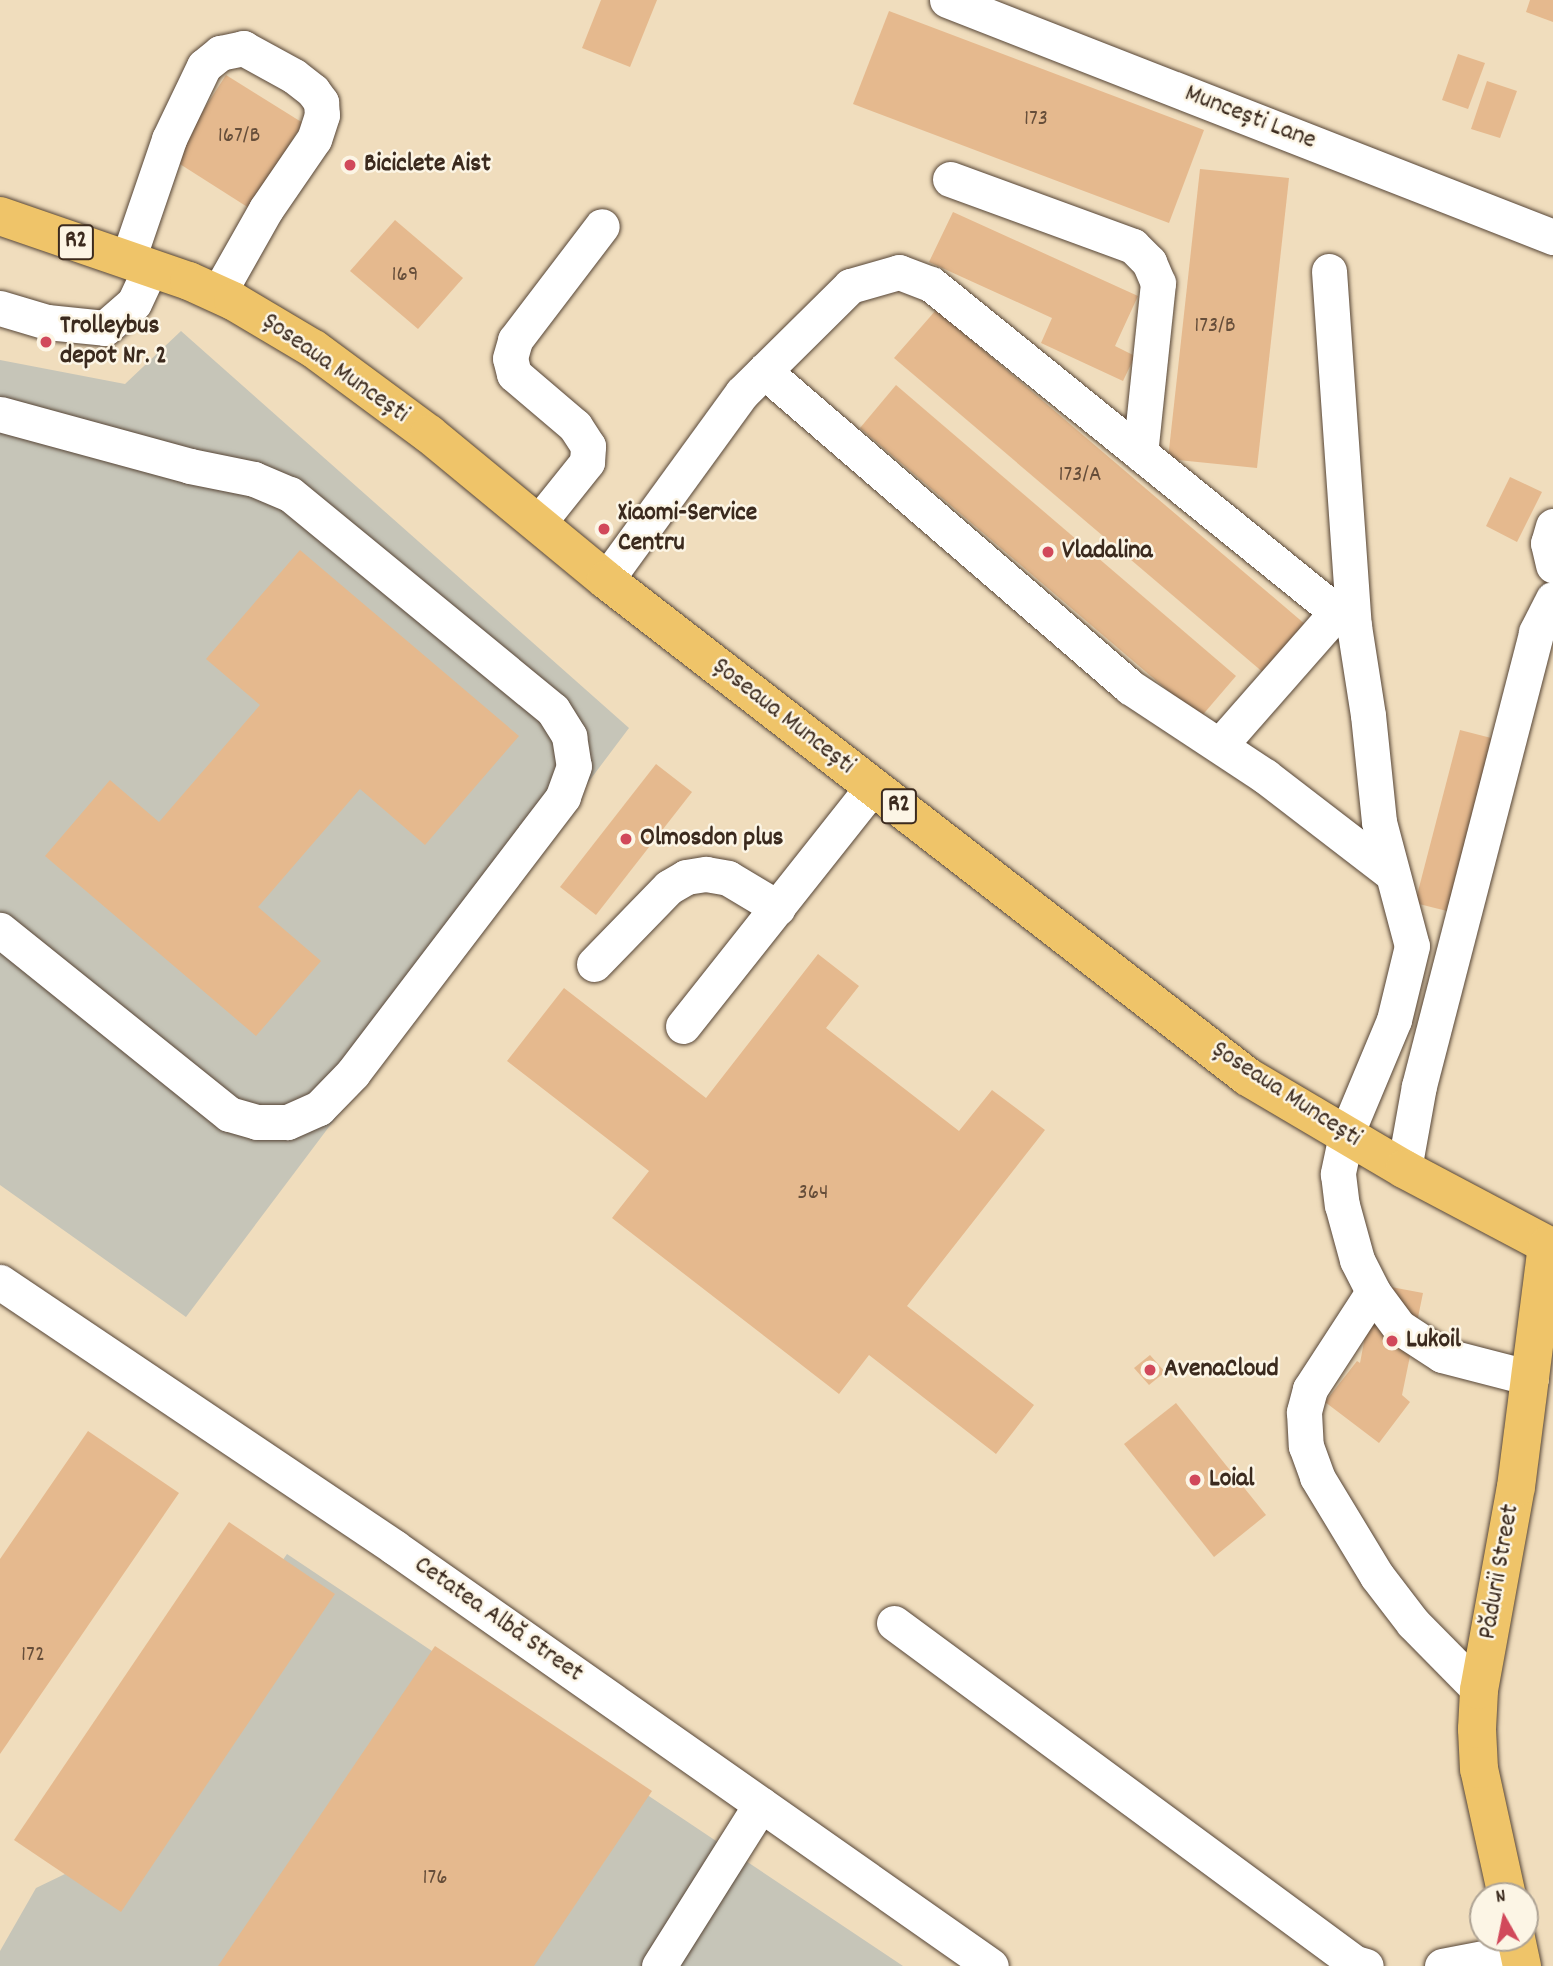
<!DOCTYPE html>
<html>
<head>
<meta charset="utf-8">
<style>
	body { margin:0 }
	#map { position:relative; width:1553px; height:1966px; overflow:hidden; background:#f0ddbd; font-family:Dekko,sans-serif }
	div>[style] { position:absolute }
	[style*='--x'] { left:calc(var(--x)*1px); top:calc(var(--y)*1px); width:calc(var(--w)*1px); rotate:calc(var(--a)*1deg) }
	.industrial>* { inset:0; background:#c6c5b8 }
	.building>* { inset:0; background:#e5b98e }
	.roads { filter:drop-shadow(0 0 2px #564536) drop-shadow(0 0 2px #564536) }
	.minor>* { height:35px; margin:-17.5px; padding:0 17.5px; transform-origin:17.5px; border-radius:17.5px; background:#fff }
	.major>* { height:38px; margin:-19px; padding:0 19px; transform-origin:19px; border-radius:19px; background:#efc469 }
	.dots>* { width:19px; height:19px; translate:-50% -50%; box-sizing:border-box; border:4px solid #fcf5e5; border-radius:50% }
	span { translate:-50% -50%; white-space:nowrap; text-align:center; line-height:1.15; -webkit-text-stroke:5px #fcf5e5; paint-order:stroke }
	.number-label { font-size:23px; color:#664e3a }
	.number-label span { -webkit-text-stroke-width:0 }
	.shield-label span { padding:2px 5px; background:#fcf5e5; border:2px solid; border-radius:5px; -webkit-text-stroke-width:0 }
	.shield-label { font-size:24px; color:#3b2a1e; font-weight:700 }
	.street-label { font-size:26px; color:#3b2a1e }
	.poi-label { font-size:26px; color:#3b2a1e; font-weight:700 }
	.left { translate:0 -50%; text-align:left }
	.north { position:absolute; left:1469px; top:1882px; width:70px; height:70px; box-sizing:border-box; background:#fcf5e5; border:2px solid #afa495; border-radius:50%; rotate:351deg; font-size:19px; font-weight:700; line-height:28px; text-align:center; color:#3b2a1e }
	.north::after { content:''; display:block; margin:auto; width:24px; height:32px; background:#d1495b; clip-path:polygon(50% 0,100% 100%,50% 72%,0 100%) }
</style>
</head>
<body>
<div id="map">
	<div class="industrial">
		<i style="clip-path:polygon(181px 331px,629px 728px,186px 1317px,0 1185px,0 360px,125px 384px)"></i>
		<i style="clip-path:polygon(287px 1554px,903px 1966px,0 1966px,0 1951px,36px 1888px,65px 1874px)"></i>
	</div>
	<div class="building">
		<i style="clip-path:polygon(601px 0,657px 0,630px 67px,582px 48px)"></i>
		<i style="clip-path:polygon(1530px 0,1553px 0,1553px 22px,1526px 12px)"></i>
		<i style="clip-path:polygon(889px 11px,1204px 130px,1169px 223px,853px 104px)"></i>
		<i style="clip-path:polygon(1458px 54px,1485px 63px,1468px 109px,1442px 100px)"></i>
		<i style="clip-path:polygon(226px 75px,303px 123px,249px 208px,172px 159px)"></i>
		<i style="clip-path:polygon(1487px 81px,1517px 91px,1500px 138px,1471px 129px)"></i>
		<i style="clip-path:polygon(1200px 169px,1289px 178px,1257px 468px,1168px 459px)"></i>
		<i style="clip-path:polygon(953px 212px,1138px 296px,1115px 346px,1135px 356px,1123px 381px,1041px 343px,1052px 318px,929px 262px)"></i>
		<i style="clip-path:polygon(395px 220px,463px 278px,418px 329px,350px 271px)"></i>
		<i style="clip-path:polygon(936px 310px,1306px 625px,1265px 674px,894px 358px)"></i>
		<i style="clip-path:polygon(896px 385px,1236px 676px,1200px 718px,860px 428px)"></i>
		<i style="clip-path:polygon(1510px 477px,1542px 492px,1517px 542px,1486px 526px)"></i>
		<i style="clip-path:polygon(300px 550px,519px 736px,425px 845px,360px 789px,258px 907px,321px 961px,256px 1036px,45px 856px,110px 780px,159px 822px,260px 705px,206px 659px)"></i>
		<i style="clip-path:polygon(1460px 730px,1499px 740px,1455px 913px,1415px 903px)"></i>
		<i style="clip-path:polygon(656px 764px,692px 792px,596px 915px,560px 887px)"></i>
		<i style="clip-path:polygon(818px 954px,859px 986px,826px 1028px,959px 1131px,992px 1090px,1045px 1130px,907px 1306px,1034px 1405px,996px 1454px,869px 1355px,839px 1394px,612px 1218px,649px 1171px,507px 1061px,564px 988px,706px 1098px)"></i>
		<i style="clip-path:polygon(1375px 1284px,1423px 1293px,1402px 1395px,1410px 1402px,1379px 1443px,1325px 1402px,1357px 1361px,1360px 1363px)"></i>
		<i style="clip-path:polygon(1150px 1355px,1165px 1372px,1149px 1385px,1134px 1368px)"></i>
		<i style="clip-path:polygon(1176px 1403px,1266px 1515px,1214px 1557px,1124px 1444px)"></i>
		<i style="clip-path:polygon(88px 1431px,179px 1493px,0 1754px,0 1559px)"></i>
		<i style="clip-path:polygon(229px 1522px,335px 1594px,121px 1912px,14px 1840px)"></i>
		<i style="clip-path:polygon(435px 1646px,652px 1791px,534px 1966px,218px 1966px)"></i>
	</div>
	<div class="roads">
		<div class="minor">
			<i style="--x:947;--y:0;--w:651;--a:21.36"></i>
			<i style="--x:950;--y:179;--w:195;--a:20.1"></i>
			<i style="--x:1133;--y:246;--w:23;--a:45"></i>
			<i style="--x:1149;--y:262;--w:23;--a:67"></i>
			<i style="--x:1158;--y:283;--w:171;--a:96"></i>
			<i style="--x:128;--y:259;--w:127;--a:-71.1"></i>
			<i style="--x:169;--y:139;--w:81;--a:-64.4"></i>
			<i style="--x:204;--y:66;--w:21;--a:-39"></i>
			<i style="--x:220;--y:53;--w:24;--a:-12"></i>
			<i style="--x:243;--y:48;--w:58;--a:28.8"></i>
			<i style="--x:294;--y:76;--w:24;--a:38"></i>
			<i style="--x:313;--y:91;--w:14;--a:54"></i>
			<i style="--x:321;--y:102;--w:13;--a:86"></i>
			<i style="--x:322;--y:115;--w:25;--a:108"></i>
			<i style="--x:314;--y:139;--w:85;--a:124.4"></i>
			<i style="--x:266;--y:209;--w:98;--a:119.5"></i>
			<i style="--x:1329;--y:271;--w:356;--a:86"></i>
			<i style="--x:1354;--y:626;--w:90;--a:81.1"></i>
			<i style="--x:1368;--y:715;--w:108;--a:84.1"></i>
			<i style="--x:1379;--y:822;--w:128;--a:75.1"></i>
			<i style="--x:1412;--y:946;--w:76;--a:103.7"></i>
			<i style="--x:1394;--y:1020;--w:125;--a:112.7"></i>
			<i style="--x:1346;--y:1135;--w:40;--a:102"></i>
			<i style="--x:1338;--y:1174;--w:31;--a:83"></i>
			<i style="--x:1342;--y:1205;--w:57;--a:74.7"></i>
			<i style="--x:1357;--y:1260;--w:36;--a:63"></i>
			<i style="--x:1373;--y:1292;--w:44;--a:53.4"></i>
			<i style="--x:1399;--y:1327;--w:51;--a:33.1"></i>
			<i style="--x:1442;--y:1355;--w:92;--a:14.5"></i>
			<i style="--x:0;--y:308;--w:49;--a:16.6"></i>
			<i style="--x:47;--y:322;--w:58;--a:5.9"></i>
			<i style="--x:105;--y:328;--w:38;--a:-41"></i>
			<i style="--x:134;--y:303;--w:40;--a:-65"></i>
			<i style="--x:764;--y:371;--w:484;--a:40.8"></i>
			<i style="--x:1130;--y:687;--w:162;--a:33.4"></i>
			<i style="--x:1265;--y:776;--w:159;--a:37.6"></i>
			<i style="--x:0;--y:414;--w:197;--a:15.3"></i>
			<i style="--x:190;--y:466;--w:65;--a:11.5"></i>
			<i style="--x:254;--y:479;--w:39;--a:23"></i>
			<i style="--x:290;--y:494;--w:340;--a:39.4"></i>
			<i style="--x:553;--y:710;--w:31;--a:58"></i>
			<i style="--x:569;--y:736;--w:30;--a:81"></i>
			<i style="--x:574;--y:766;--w:33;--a:110"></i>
			<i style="--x:563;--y:797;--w:347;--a:127.3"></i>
			<i style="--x:353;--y:1073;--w:49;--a:134.2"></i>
			<i style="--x:319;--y:1108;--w:35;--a:156"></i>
			<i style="--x:287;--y:1122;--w:30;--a:180"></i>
			<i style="--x:257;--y:1122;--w:29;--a:-164"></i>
			<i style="--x:229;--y:1114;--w:294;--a:-141.2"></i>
			<i style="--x:539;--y:522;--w:77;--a:-51.3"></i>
			<i style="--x:587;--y:462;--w:16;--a:-86"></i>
			<i style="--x:588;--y:446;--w:24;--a:-123"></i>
			<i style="--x:575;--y:426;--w:80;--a:-139.6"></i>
			<i style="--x:514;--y:374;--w:16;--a:-104"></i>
			<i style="--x:510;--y:358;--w:19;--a:-74"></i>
			<i style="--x:515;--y:340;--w:143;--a:-52.7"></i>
			<i style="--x:1553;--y:526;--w:18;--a:106"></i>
			<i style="--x:1548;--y:543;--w:23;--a:77"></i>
			<i style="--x:606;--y:580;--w:231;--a:-54"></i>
			<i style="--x:742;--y:393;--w:152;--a:-44.7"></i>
			<i style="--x:850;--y:286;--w:51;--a:-15.9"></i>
			<i style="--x:899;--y:272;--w:34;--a:21"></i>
			<i style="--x:931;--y:284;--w:544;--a:38.96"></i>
			<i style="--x:1220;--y:745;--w:177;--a:-48.7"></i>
			<i style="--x:594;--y:964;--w:107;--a:-45.8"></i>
			<i style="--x:669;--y:887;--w:20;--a:-30"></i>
			<i style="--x:686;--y:877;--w:20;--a:-9"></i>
			<i style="--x:706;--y:874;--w:22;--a:10"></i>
			<i style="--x:728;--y:878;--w:58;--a:31"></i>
			<i style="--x:683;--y:1026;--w:306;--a:-51.6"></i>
			<i style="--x:1404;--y:1169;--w:84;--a:-79.8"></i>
			<i style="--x:1419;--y:1086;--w:469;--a:-75.5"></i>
			<i style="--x:1536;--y:632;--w:37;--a:-63"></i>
			<i style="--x:0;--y:1282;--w:475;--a:33.9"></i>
			<i style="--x:394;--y:1547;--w:729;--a:35.06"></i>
			<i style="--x:1373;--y:1292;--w:116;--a:123"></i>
			<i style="--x:1310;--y:1389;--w:24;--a:105"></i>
			<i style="--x:1304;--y:1412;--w:34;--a:87"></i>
			<i style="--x:1306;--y:1446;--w:33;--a:70"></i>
			<i style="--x:1317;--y:1477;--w:116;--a:58.8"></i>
			<i style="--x:1377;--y:1576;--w:59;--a:52.5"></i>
			<i style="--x:1413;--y:1623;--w:94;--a:45.4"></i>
			<i style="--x:894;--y:1623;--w:573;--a:36.41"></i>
			<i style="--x:1355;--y:1963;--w:11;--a:15"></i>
			<i style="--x:659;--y:1966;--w:191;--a:-57.8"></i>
			<i style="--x:1442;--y:1966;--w:78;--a:-11"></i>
		</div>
		<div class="major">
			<i style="--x:0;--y:216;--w:200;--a:19"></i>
			<i style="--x:189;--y:281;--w:48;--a:24.4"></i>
			<i style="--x:233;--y:301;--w:94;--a:30.7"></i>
			<i style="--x:314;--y:349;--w:143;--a:36.5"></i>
			<i style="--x:429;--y:434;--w:229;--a:39.5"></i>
			<i style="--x:606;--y:580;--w:812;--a:37.75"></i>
			<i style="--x:1248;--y:1077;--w:181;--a:30.5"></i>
			<i style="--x:1404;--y:1169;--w:169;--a:27.9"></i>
			<i style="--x:1507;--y:1896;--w:130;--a:-102.4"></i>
			<i style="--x:1479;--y:1769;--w:40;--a:-92.9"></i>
			<i style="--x:1477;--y:1729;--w:39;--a:-87"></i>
			<i style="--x:1479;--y:1690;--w:206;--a:-79.7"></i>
			<i style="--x:1516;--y:1487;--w:243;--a:-82.7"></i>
			<i style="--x:1516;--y:1938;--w:29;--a:78"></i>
		</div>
	</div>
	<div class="dots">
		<i style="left:350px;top:165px;background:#d1495b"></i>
		<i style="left:46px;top:342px;background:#d1495b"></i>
		<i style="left:604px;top:529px;background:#d1495b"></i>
		<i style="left:1048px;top:552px;background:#d1495b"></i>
		<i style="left:626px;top:839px;background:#d1495b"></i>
		<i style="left:1392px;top:1341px;background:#d1495b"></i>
		<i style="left:1150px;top:1370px;background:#d1495b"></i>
		<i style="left:1195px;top:1480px;background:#d1495b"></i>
	</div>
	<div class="number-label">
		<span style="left:1036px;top:120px">173</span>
		<span style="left:239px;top:137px">167/B</span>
		<span style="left:405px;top:276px">169</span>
		<span style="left:1215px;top:327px">173/B</span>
		<span style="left:1080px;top:476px">173/A</span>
		<span style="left:813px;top:1194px">364</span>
		<span style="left:33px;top:1656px">172</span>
		<span style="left:435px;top:1879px">176</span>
	</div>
	<div class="shield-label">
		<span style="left:76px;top:242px">R2</span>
		<span style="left:899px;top:806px">R2</span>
	</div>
	<div class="street-label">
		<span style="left:1250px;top:118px;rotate:21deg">Muncești Lane</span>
		<span style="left:335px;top:369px;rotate:35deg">Șoseaua Muncești</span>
		<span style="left:783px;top:717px;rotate:38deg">Șoseaua Muncești</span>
		<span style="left:1286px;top:1095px;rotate:33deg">Șoseaua Muncești</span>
		<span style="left:1500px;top:1572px;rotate:-80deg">Pădurii Street</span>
		<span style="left:498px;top:1620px;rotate:35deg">Cetatea Albă Street</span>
	</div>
	<div class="poi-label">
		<span class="left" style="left:364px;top:165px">Biciclete Aist</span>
		<span class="left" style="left:60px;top:342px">Trolleybus<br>depot Nr. 2</span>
		<span class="left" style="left:618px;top:529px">Xiaomi-Service<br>Centru</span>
		<span class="left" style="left:1062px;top:552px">Vladalina</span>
		<span class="left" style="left:640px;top:839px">Olmosdon plus</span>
		<span class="left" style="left:1406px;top:1341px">Lukoil</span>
		<span class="left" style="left:1164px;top:1370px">AvenaCloud</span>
		<span class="left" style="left:1209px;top:1480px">Loial</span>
	</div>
	<div class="north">N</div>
</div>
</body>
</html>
